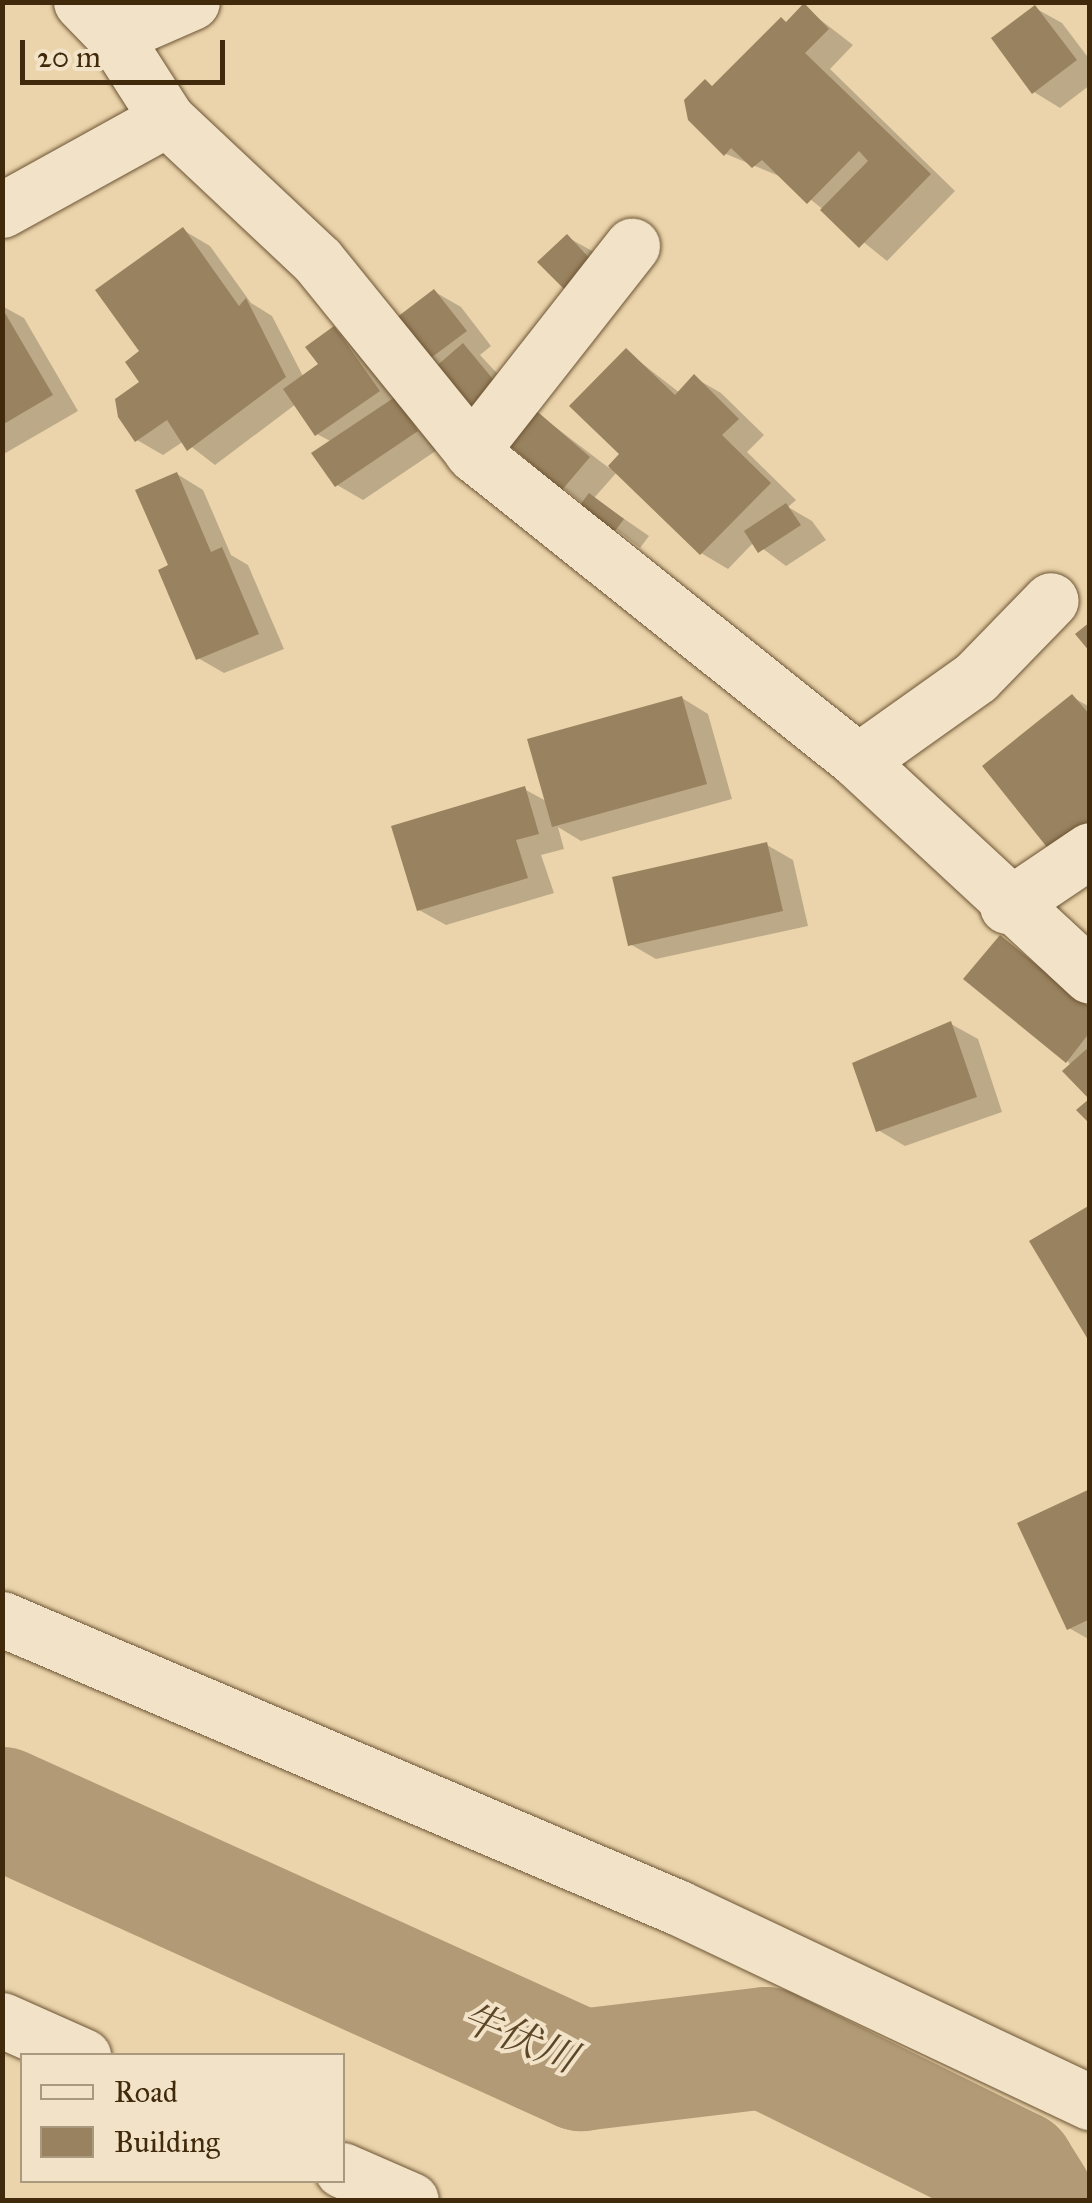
<!DOCTYPE html>
<html>
<head>
<meta charset="utf-8">
<style>
	body { margin:0 }
	#map { position:relative; width:1092px; height:2203px; overflow:hidden; background:#ebd4ab; font-family:"IM FELL Great Primer","Noto Serif JP",serif }
	div>[style] { position:absolute }
	[style*='--x'] { left:calc(var(--x)*1px); top:calc(var(--y)*1px); width:calc(var(--w)*1px); rotate:calc(var(--a)*1deg) }
	.shadow>* { inset:0; background:#0003 }
	.river>* { height:122px; margin:-61px; padding:0 61px; transform-origin:61px; border-radius:61px; background:#b19a75 }
	.building>* { inset:0; background:#99825f }
	.roads { filter:drop-shadow(0 0 2px #6c5434) drop-shadow(0 0 2px #6c5434) }
	.minor>* { height:55px; margin:-27.5px; padding:0 27.5px; transform-origin:27.5px; border-radius:27.5px; background:#f2e3c8 }
	span { translate:-50% -50%; white-space:nowrap; text-align:center; line-height:1.15; -webkit-text-stroke:8px #f2e3c8; paint-order:stroke }
	.water-label { font-size:40px; color:#5d4626; font-style:italic }
	.frame { position:absolute; inset:0; border:5px solid #412a0c; pointer-events:none }
	.legend { position:absolute; left:20px; top:2053px; width:325px; height:130px; box-sizing:border-box; background:#f2e3c8; border:2px solid #ab997d; margin:0; padding:12px 18px; list-style:none; font-size:30px; color:#412a0c }
	.legend li { display:flex; align-items:center; gap:20px; height:50px }
	.legend b { width:50px; border:2px solid #ab997d }
	.scale { position:absolute; left:20px; top:40px; width:205px; height:45px; box-sizing:border-box; border:5px solid #412a0c; border-top:0; padding-left:12px; font-size:30px; line-height:35px; white-space:nowrap; color:#412a0c; -webkit-text-stroke:8px #f2e3c8; paint-order:stroke }
</style>
</head>
<body>
<div id="map">
	<div class="shadow">
		<i style="clip-path:polygon(804px 7px,853px 45px,830px 69px,955px 191px,887px 261px,784px 178px,726px 154px,714px 88px)"></i>
		<i style="clip-path:polygon(1035px 8px,1062px 23px,1090px 60px,1090px 85px,1060px 108px,1034px 92px)"></i>
		<i style="clip-path:polygon(183px 230px,210px 246px,251px 303px,272px 316px,304px 378px,322px 365px,334px 329px,360px 344px,443px 446px,363px 500px,337px 485px,332px 442px,317px 434px,296px 404px,215px 465px,184px 441px,163px 455px,137px 440px,142px 352px)"></i>
		<i style="clip-path:polygon(567px 237px,594px 252px,593px 303px)"></i>
		<i style="clip-path:polygon(435px 292px,461px 307px,491px 346px,480px 355px,522px 400px,468px 407px,425px 361px)"></i>
		<i style="clip-path:polygon(2px 306px,24px 318px,78px 411px,2px 455px)"></i>
		<i style="clip-path:polygon(626px 351px,680px 393px,695px 378px,721px 393px,764px 435px,747px 452px,796px 500px,788px 507px,812px 521px,826px 540px,786px 566px,754px 542px,728px 569px,701px 553px,617px 472px,594px 498px,649px 536px,640px 548px,563px 488px,533px 410px,609px 468px,623px 454px)"></i>
		<i style="clip-path:polygon(177px 474px,203px 490px,231px 555px,248px 565px,284px 649px,224px 673px,198px 658px,171px 566px)"></i>
		<i style="clip-path:polygon(1072px 697px,1090px 707px,1090px 872px)"></i>
		<i style="clip-path:polygon(682px 698px,708px 714px,732px 799px,581px 841px,558px 827px,564px 849px,541px 855px,554px 893px,446px 925px,419px 910px,524px 789px,548px 802px)"></i>
		<i style="clip-path:polygon(767px 845px,793px 860px,808px 926px,656px 959px,630px 944px)"></i>
		<i style="clip-path:polygon(1001px 939px,1090px 1005px,1090px 1096px,1067px 1060px)"></i>
		<i style="clip-path:polygon(951px 1024px,978px 1039px,1002px 1112px,905px 1146px,878px 1130px)"></i>
		<i style="clip-path:polygon(1090px 1492px,1090px 1640px,1069px 1628px)"></i>
	</div>
	<div class="river">
		<i style="--x:2;--y:1808;--w:636;--a:24.35"></i>
		<i style="--x:581;--y:2070;--w:186;--a:-6.8"></i>
		<i style="--x:766;--y:2048;--w:278;--a:26.3"></i>
		<i style="--x:1015;--y:2171;--w:34;--a:58"></i>
	</div>
	<div class="building">
		<i style="clip-path:polygon(804px 3px,829px 29px,805px 53px,931px 174px,859px 248px,820px 210px,868px 161px,859px 151px,807px 204px,762px 160px,752px 168px,731px 148px,724px 156px,688px 120px,684px 100px,705px 79px,712px 86px,781px 17px,786px 22px)"></i>
		<i style="clip-path:polygon(1035px 5px,1077px 60px,1032px 94px,991px 38px)"></i>
		<i style="clip-path:polygon(183px 227px,239px 306px,246px 298px,286px 377px,187px 451px,167px 420px,135px 442px,118px 417px,115px 399px,139px 382px,125px 362px,139px 351px,95px 290px)"></i>
		<i style="clip-path:polygon(567px 234px,593px 262px,565px 290px,537px 262px)"></i>
		<i style="clip-path:polygon(434px 289px,467px 331px,424px 363px,392px 321px)"></i>
		<i style="clip-path:polygon(2px 308px,53px 395px,2px 425px)"></i>
		<i style="clip-path:polygon(334px 326px,380px 391px,315px 436px,283px 389px,318px 364px,305px 347px)"></i>
		<i style="clip-path:polygon(463px 343px,497px 384px,467px 409px,433px 369px)"></i>
		<i style="clip-path:polygon(626px 348px,675px 395px,694px 374px,739px 419px,722px 435px,771px 483px,700px 555px,608px 466px,619px 454px,569px 406px)"></i>
		<i style="clip-path:polygon(395px 397px,418px 431px,335px 487px,311px 453px)"></i>
		<i style="clip-path:polygon(532px 407px,590px 457px,562px 490px,503px 440px)"></i>
		<i style="clip-path:polygon(177px 472px,211px 552px,222px 547px,259px 634px,196px 660px,158px 570px,168px 565px,135px 490px)"></i>
		<i style="clip-path:polygon(589px 493px,624px 519px,612px 535px,577px 509px)"></i>
		<i style="clip-path:polygon(786px 503px,801px 525px,758px 553px,744px 531px)"></i>
		<i style="clip-path:polygon(1090px 622px,1090px 652px,1075px 634px)"></i>
		<i style="clip-path:polygon(1072px 694px,1090px 715px,1090px 836px,1058px 861px,982px 766px)"></i>
		<i style="clip-path:polygon(682px 696px,707px 784px,552px 827px,527px 739px)"></i>
		<i style="clip-path:polygon(525px 786px,539px 834px,516px 840px,528px 878px,417px 911px,391px 826px)"></i>
		<i style="clip-path:polygon(767px 842px,783px 911px,628px 946px,612px 877px)"></i>
		<i style="clip-path:polygon(1000px 935px,1090px 1008px,1090px 1032px,1066px 1063px,963px 979px)"></i>
		<i style="clip-path:polygon(951px 1021px,977px 1097px,876px 1132px,852px 1063px)"></i>
		<i style="clip-path:polygon(1090px 1046px,1090px 1124px,1076px 1110px,1089px 1099px,1062px 1071px)"></i>
		<i style="clip-path:polygon(1090px 1205px,1090px 1343px,1029px 1241px)"></i>
		<i style="clip-path:polygon(1090px 1489px,1090px 1619px,1067px 1630px,1017px 1523px)"></i>
	</div>
	<div class="roads">
		<div class="minor">
			<i style="--x:81;--y:2;--w:47;--a:45.9"></i>
			<i style="--x:114;--y:36;--w:98;--a:57.4"></i>
			<i style="--x:167;--y:119;--w:207;--a:43.2"></i>
			<i style="--x:318;--y:261;--w:250;--a:51"></i>
			<i style="--x:475;--y:455;--w:490;--a:38.6"></i>
			<i style="--x:858;--y:761;--w:316;--a:42.8"></i>
			<i style="--x:114;--y:36;--w:85;--a:-23.6"></i>
			<i style="--x:2;--y:210;--w:188;--a:-28.9"></i>
			<i style="--x:471;--y:451;--w:261;--a:-51.9"></i>
			<i style="--x:858;--y:761;--w:145;--a:-35.4"></i>
			<i style="--x:976;--y:677;--w:107;--a:-45.8"></i>
			<i style="--x:1007;--y:906;--w:100;--a:-34"></i>
			<i style="--x:2;--y:1619;--w:734;--a:23.11"></i>
			<i style="--x:677;--y:1907;--w:457;--a:25.3"></i>
			<i style="--x:2;--y:2020;--w:89;--a:24"></i>
			<i style="--x:342;--y:2170;--w:75;--a:23.5"></i>
		</div>
	</div>
	<div class="water-label">
		<span style="left:519px;top:2038px;rotate:22deg">牛伏川</span>
	</div>
	<div class="frame"></div>
	<ul class="legend">
	<li><b style="height:12px;background:#f2e3c8"></b>Road</li>
	<li><b style="height:28px;background:#99825f"></b>Building</li>
	</ul>
	<div class="scale">20 m</div>
</div>
</body>
</html>
